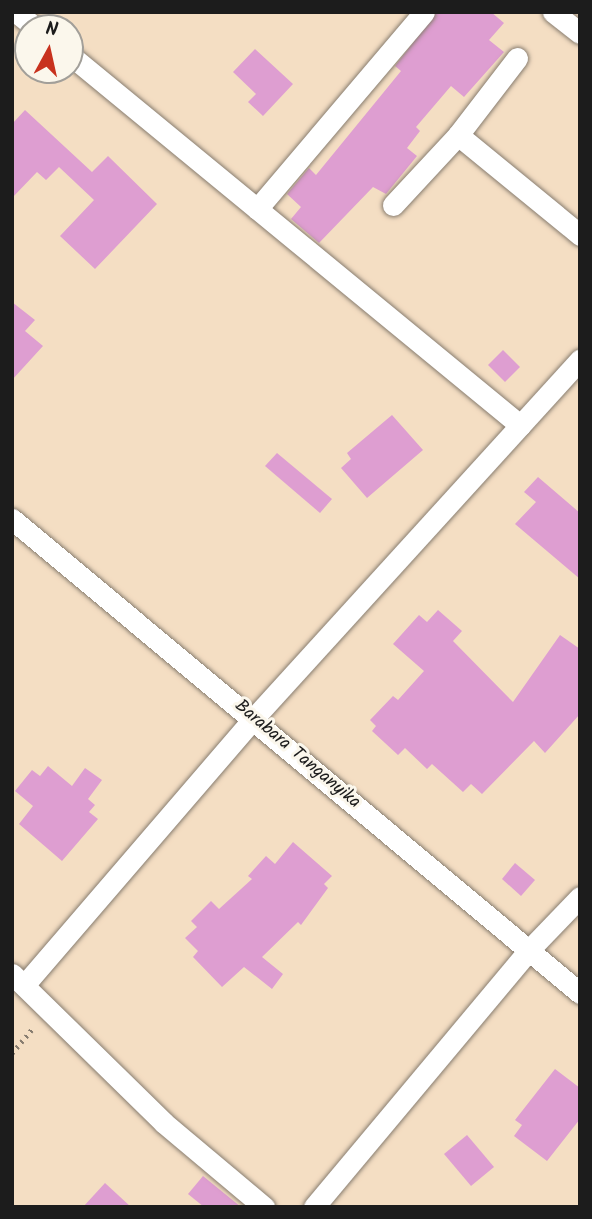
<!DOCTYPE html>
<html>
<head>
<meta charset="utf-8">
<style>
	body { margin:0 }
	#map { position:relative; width:592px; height:1219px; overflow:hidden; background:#f4dec3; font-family:Kalam,sans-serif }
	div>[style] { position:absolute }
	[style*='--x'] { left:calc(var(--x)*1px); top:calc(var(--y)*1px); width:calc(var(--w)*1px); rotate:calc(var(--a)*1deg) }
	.building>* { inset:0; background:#de9ed1 }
	.path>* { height:4.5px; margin-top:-2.25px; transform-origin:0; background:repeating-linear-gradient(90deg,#887d70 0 2px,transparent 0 7px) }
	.roads { filter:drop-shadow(0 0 2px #887d70) drop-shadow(0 0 2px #887d70) }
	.minor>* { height:21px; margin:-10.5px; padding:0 10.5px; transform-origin:10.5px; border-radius:10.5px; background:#fff }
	span { translate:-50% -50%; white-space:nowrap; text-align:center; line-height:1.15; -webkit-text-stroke:6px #fbf7ec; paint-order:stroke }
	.street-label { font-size:18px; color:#1c1c1c }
	.frame { position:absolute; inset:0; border:14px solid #1c1c1c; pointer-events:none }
	.north { position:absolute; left:14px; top:14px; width:70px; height:70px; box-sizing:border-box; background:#fbf7ec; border:2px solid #a29f99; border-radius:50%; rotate:8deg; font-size:19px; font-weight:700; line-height:28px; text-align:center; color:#1c1c1c }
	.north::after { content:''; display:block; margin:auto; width:24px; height:32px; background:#c8321e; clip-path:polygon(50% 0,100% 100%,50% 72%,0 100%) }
</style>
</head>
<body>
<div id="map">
	<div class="building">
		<i style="clip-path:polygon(437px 12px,491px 12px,504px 23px,489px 40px,504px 52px,464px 97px,451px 86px,416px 127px,420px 131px,407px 148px,417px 156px,386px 194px,373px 187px,319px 243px,291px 219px,301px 207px,287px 194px,309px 168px,316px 175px,401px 71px,395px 66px)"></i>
		<i style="clip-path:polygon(255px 49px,293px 84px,263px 116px,248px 102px,256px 94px,233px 72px)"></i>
		<i style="clip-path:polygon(25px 110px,92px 172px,108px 156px,157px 204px,95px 269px,60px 236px,94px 200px,59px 167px,46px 180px,37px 172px,12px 198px,12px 124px)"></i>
		<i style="clip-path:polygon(12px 302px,35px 320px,25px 331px,43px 346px,12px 380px)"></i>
		<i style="clip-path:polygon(503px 350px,520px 367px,505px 382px,488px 365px)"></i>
		<i style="clip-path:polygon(392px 415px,423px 450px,367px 498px,341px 468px,351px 459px,347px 453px)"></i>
		<i style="clip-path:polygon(277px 453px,332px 499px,320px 513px,265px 466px)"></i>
		<i style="clip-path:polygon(538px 477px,580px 513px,580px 579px,515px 524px,536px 502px,524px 492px)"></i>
		<i style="clip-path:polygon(438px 610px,462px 631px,453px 641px,513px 702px,560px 635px,580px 649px,580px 714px,545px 753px,534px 741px,482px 794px,471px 784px,463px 792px,432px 764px,427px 769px,405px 748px,398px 755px,372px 731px,376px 726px,370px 720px,393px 696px,398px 700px,424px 671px,393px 644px,419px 615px,427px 622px)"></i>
		<i style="clip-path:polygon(48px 766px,72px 786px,85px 768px,102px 780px,88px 799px,95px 805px,89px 812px,98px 819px,62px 861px,19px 824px,33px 806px,15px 791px,32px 770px,40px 776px)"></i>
		<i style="clip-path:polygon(293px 842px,332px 876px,324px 884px,328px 888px,301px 925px,298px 922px,262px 957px,283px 974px,272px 989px,244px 967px,222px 987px,193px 957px,198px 951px,185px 938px,197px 927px,191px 921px,211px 901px,219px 909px,252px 879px,248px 876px,266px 856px,275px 864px)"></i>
		<i style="clip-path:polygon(515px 863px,535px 880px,521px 896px,502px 879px)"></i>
		<i style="clip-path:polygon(555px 1069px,580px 1088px,580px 1119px,547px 1161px,514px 1136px,522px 1125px,515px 1120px)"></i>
		<i style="clip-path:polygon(467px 1135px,494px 1167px,471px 1186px,444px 1154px)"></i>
		<i style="clip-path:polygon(203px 1176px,241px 1207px,204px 1207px,188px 1194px)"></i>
		<i style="clip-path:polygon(105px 1183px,131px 1207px,83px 1207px)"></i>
	</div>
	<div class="path">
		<i style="--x:12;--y:1053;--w:34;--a:-50"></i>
	</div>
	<div class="roads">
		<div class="minor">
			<i style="--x:16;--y:12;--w:26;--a:39"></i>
			<i style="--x:553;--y:12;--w:34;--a:38"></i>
			<i style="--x:70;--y:55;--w:583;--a:39.43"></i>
			<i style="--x:458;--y:135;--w:158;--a:39.3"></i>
			<i style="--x:393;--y:205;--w:96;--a:-47.1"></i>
			<i style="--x:458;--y:135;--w:97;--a:-52.5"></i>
			<i style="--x:257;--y:209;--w:258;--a:-49.7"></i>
			<i style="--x:12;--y:519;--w:740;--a:39.85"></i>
			<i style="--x:12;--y:974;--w:213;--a:44.4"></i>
			<i style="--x:164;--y:1123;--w:131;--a:40"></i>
			<i style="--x:26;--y:983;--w:348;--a:-49.3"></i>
			<i style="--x:253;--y:719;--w:486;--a:-47.7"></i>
			<i style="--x:314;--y:1207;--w:336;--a:-50.1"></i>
			<i style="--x:530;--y:949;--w:72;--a:-46.1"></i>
		</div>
	</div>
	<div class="street-label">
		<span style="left:297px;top:755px;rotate:40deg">Barabara Tanganyika</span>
	</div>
	<div class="frame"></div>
	<div class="north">N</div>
</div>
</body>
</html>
